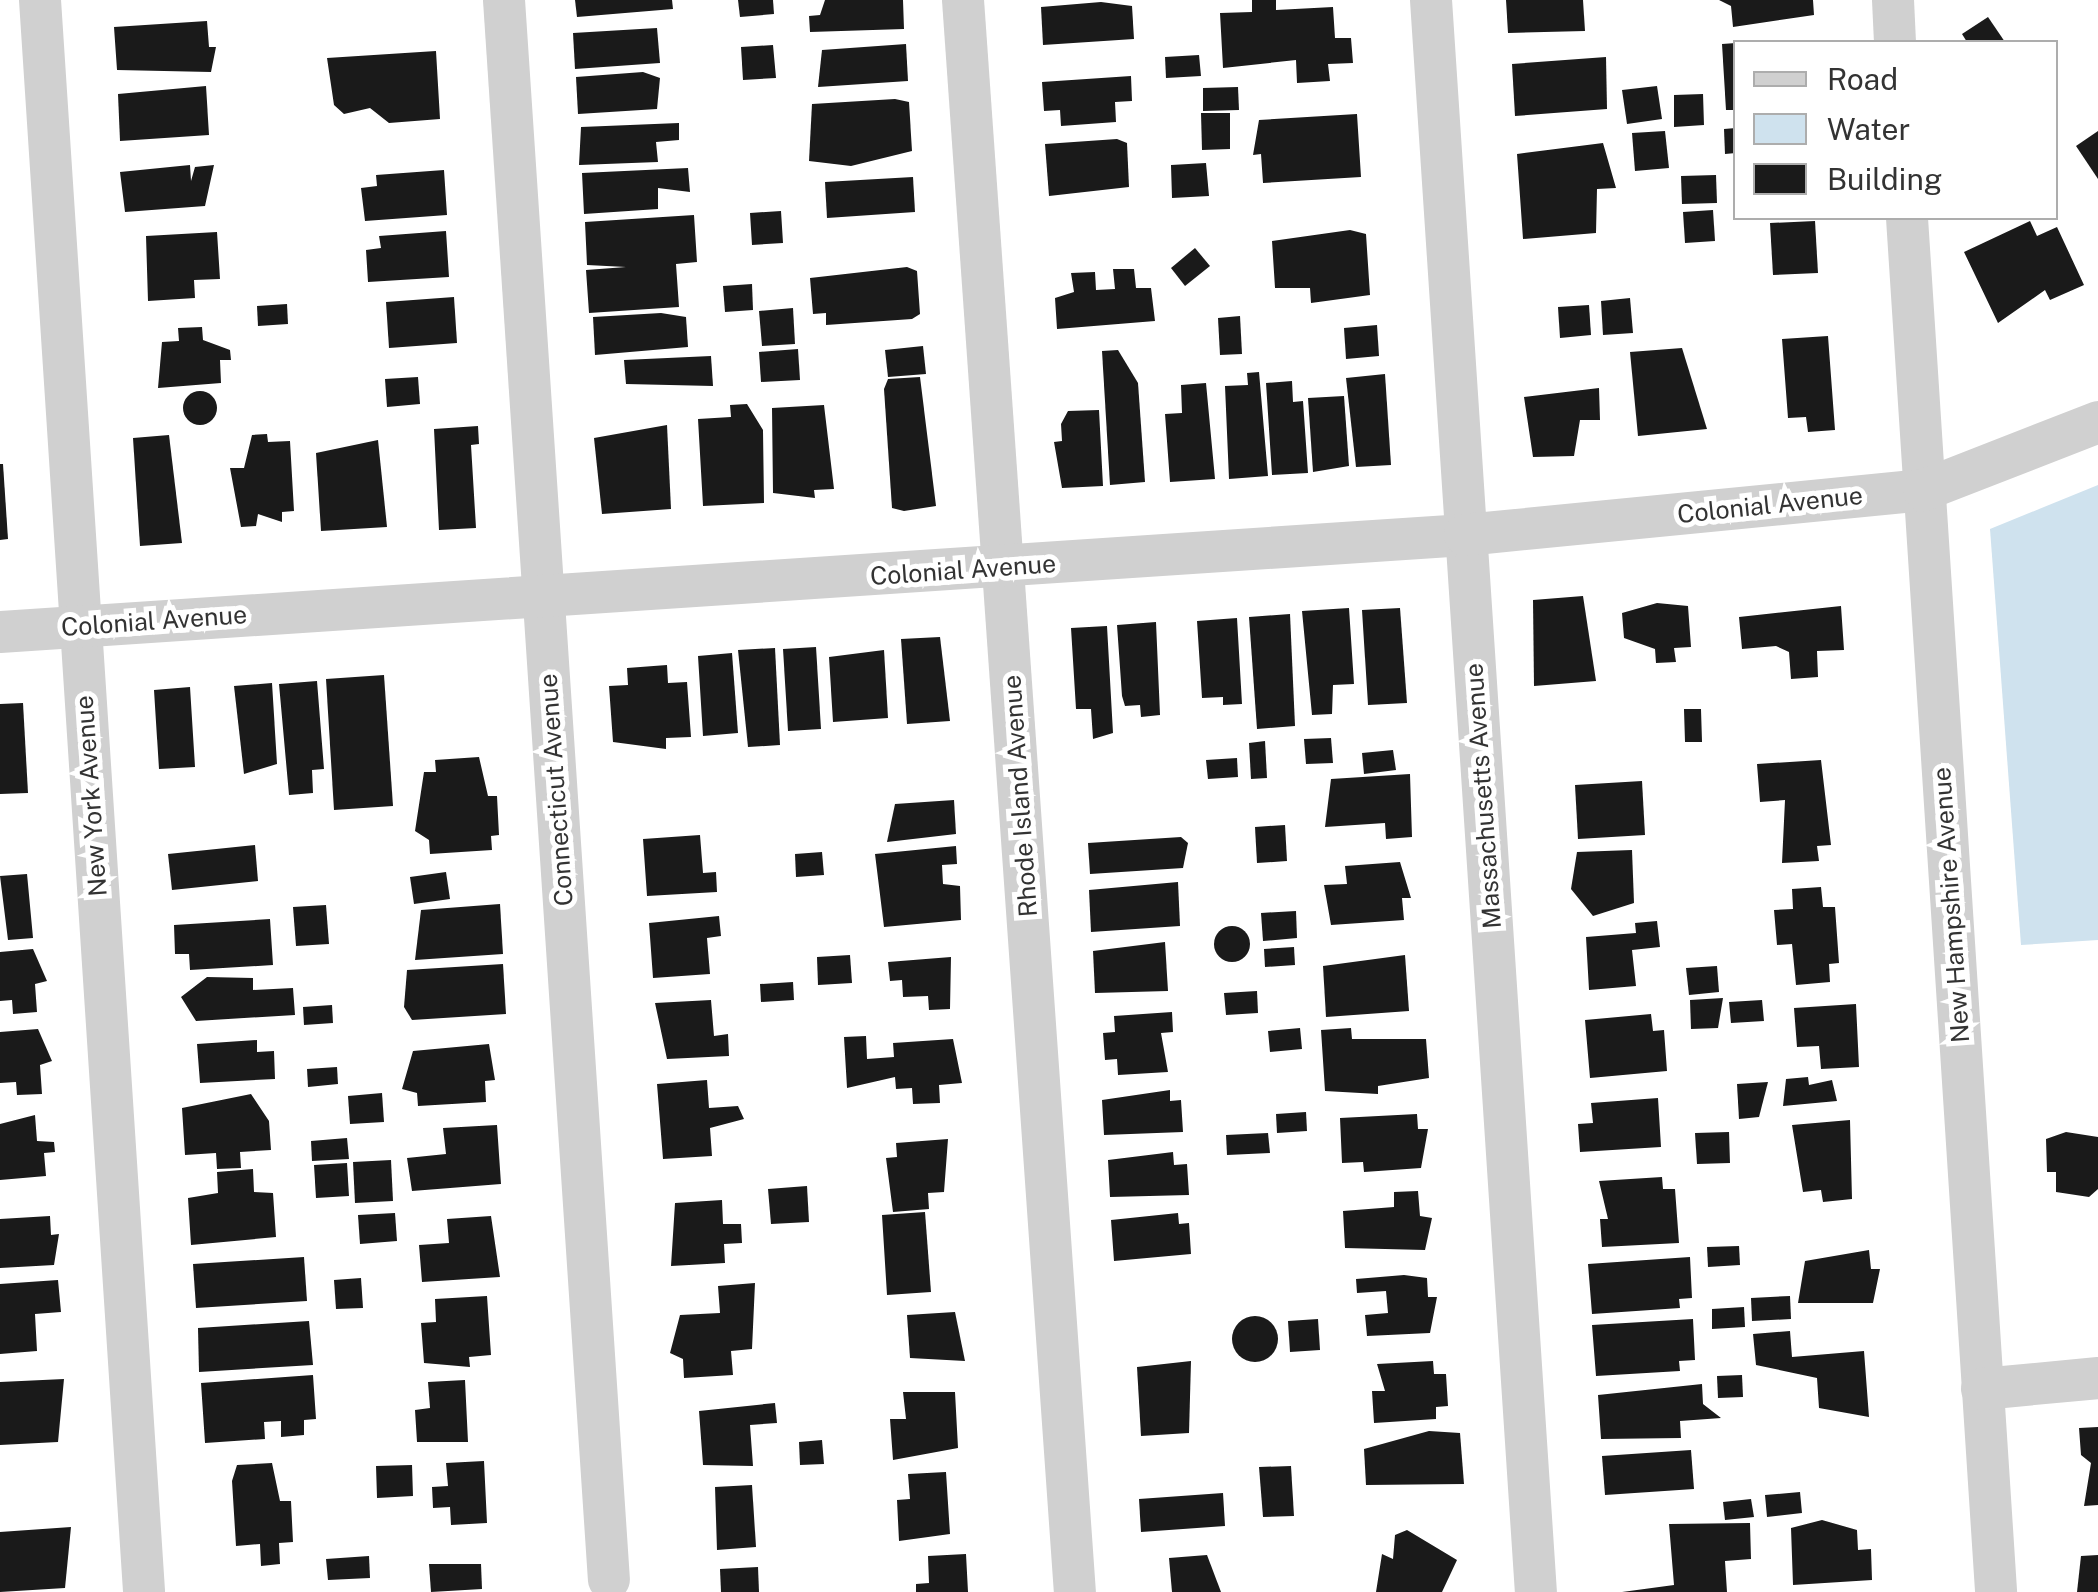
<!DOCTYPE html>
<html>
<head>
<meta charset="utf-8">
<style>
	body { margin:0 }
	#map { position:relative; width:2098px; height:1592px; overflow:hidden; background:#fff; font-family:"Public Sans",sans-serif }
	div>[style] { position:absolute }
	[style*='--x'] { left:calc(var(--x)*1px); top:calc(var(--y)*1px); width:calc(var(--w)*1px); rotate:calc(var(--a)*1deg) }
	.water>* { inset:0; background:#cfe2ee }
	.building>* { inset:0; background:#1a1a1a }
	.round { border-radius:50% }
	.minor>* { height:42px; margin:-21px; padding:0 21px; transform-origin:21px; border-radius:21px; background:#d0d0d0 }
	span { translate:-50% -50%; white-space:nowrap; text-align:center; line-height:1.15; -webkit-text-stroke:10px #fff; paint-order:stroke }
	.street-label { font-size:25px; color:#333 }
	.legend { position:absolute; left:1733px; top:40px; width:325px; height:180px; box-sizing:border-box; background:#fff; border:2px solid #adadad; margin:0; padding:12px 18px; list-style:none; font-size:30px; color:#333 }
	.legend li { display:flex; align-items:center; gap:20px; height:50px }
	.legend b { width:50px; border:2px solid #adadad }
</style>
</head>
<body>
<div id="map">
	<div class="water">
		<i style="clip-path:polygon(2098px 485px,2098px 940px,2021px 945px,1990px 529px)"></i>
	</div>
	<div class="building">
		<i style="clip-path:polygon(575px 0,672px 0,673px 9px,577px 17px)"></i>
		<i style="clip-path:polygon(738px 0,773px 0,774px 14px,740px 17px)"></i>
		<i style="clip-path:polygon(825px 0,903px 0,904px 29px,810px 32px,809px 16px,820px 15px)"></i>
		<i style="clip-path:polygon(1252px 0,1276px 0,1276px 10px,1333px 7px,1335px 38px,1351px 38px,1353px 63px,1328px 64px,1330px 81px,1297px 83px,1296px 60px,1223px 68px,1220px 13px,1252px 12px)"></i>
		<i style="clip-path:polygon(1506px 0,1583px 0,1585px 31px,1508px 33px)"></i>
		<i style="clip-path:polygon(1719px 0,1813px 0,1814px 15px,1733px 27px,1731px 6px)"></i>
		<i style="clip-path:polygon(1101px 2px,1132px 6px,1134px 39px,1043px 45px,1041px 7px)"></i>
		<i style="clip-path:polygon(1988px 17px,2005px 42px,1967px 42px,1962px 34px)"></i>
		<i style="clip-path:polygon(207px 21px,209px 47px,216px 47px,211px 72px,117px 70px,114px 27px)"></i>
		<i style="clip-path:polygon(657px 28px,660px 63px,575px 69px,573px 33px)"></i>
		<i style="clip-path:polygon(1736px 43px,1736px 110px,1726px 110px,1722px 44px)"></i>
		<i style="clip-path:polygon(906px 44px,908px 81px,818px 87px,822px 50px)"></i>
		<i style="clip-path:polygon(773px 45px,776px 78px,743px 80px,741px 47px)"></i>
		<i style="clip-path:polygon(436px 51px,440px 119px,389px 123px,370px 108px,344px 114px,334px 105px,327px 58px)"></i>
		<i style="clip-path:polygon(1199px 55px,1201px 76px,1166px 78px,1165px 57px)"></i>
		<i style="clip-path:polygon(1606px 57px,1607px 109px,1515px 116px,1512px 64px)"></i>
		<i style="clip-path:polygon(643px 72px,660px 78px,657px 109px,578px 114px,576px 77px)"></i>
		<i style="clip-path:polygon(1131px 76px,1132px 101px,1115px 102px,1116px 122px,1061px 126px,1060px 110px,1044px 111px,1042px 82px)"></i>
		<i style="clip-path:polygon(206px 86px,209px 135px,120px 141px,118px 94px)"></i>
		<i style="clip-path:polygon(1657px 86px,1662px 119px,1627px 124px,1622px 90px)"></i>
		<i style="clip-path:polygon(1238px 87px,1239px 110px,1203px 111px,1203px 88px)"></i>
		<i style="clip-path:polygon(1703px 94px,1704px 125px,1674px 127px,1674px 95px)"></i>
		<i style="clip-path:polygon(895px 99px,909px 102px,912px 151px,851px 166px,809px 161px,812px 104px)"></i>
		<i style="clip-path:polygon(1201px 113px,1230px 113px,1230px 149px,1202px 150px)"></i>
		<i style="clip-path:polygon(1357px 114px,1361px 177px,1263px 183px,1261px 154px,1253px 155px,1259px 120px)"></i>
		<i style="clip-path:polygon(679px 123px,679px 140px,656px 142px,658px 162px,579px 165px,581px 127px)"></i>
		<i style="clip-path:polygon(1736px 128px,1736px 153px,1725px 154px,1724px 129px)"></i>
		<i style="clip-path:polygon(1665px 131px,1669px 168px,1635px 171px,1632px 133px)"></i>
		<i style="clip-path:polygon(2098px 131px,2098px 179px,2076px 146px)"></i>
		<i style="clip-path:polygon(1117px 139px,1127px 143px,1129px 187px,1049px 196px,1045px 144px)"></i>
		<i style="clip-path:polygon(1603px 143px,1616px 188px,1597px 189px,1596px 233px,1523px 239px,1517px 154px)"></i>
		<i style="clip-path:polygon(1206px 163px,1209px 196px,1172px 198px,1171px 165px)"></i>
		<i style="clip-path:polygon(190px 165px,191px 181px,195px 167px,214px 165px,205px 206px,125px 212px,120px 172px)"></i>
		<i style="clip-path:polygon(688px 168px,690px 192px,658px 188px,658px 209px,584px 214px,582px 173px)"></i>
		<i style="clip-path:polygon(444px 170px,447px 215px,365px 221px,361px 188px,377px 186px,376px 175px)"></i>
		<i style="clip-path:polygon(1716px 175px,1717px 203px,1682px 204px,1681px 176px)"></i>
		<i style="clip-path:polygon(913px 177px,915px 212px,827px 218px,825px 182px)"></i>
		<i style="clip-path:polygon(1713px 210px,1715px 241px,1685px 243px,1683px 212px)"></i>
		<i style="clip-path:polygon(781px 211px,783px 243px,752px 245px,750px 213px)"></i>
		<i style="clip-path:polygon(694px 215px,697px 262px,676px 264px,679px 307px,589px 313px,586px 270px,626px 267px,587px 265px,585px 222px)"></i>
		<i style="clip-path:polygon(1815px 221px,1818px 273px,1773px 275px,1770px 223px)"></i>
		<i style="clip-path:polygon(2030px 221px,2037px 236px,2057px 227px,2084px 285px,2050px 300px,2045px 290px,1998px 323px,1964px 252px)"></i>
		<i style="clip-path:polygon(1350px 230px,1366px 234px,1370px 295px,1311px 303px,1310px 288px,1275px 288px,1272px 241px)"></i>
		<i style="clip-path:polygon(446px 231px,449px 277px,368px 282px,366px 250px,381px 248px,379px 236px)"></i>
		<i style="clip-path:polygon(217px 232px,220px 279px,194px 280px,195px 298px,148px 301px,146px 236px)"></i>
		<i style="clip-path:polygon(1195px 248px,1210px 266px,1185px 286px,1171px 268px)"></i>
		<i style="clip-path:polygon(907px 267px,917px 271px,920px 314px,912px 319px,826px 325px,826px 313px,813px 314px,810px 278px)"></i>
		<i style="clip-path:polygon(1113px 269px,1134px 269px,1136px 288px,1151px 288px,1155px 321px,1057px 329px,1055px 298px,1074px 292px,1071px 273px,1095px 272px,1096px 290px,1115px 289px)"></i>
		<i style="clip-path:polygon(752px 284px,753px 310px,725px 312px,723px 286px)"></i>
		<i style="clip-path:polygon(454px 297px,457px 343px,389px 348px,386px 302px)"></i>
		<i style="clip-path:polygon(1630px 298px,1633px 333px,1603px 335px,1601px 301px)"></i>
		<i style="clip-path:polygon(287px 304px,288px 324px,258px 326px,257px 306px)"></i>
		<i style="clip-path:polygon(1589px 305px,1591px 335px,1560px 338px,1558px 307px)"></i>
		<i style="clip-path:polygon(793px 308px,795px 344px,762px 346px,759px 311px)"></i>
		<i style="clip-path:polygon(661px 313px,686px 317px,688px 347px,595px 355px,593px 317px)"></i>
		<i style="clip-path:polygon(1240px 316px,1242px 354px,1220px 355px,1218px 318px)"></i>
		<i style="clip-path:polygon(1377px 325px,1379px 356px,1346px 359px,1344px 328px)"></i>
		<i style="clip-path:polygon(202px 327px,203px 340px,230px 350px,231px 360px,220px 360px,221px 383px,158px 388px,162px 342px,179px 341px,178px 328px)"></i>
		<i style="clip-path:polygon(1828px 336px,1835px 430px,1808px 432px,1806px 417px,1788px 418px,1782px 339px)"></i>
		<i style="clip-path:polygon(923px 346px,926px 374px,888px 377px,885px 350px)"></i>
		<i style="clip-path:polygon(1682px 348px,1707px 429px,1638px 436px,1630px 352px)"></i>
		<i style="clip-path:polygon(798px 349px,800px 380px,761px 382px,759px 352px)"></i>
		<i style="clip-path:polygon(1118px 350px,1138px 383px,1145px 482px,1110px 485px,1102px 351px)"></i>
		<i style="clip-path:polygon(711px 356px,713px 386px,626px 384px,624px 360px)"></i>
		<i style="clip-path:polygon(1259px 372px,1268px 476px,1229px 479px,1225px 386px,1248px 385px,1247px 373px)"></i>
		<i style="clip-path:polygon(1385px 374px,1391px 465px,1356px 467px,1346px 378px)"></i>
		<i style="clip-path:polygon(418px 377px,420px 404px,387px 407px,385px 379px)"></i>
		<i style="clip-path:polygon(920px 377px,936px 506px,904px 511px,892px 508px,884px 389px,888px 379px)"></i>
		<i style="clip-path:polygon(1292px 381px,1293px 402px,1303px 401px,1308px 473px,1272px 475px,1266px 383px)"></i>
		<i style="clip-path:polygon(1206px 383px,1215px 479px,1170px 482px,1165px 414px,1182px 413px,1181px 385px)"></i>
		<i style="clip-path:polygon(1599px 388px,1600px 420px,1580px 420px,1574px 456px,1533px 457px,1524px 397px)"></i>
		<i class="round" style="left:183px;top:391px;width:34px;height:34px"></i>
		<i style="clip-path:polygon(1344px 396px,1349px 466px,1313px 472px,1308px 398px)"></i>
		<i style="clip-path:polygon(747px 404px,763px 430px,764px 503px,703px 506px,698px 419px,731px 417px,730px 405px)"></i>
		<i style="clip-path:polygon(824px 405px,834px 489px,814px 490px,815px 498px,773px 493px,772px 408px)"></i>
		<i style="clip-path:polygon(1099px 410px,1103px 486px,1062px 488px,1054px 442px,1062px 441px,1061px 424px,1068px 411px)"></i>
		<i style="clip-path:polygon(667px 425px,671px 509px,602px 514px,594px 438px)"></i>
		<i style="clip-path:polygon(478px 426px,479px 444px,471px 445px,476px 528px,439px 530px,434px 429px)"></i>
		<i style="clip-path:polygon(267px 434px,268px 442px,290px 441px,294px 511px,282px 512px,282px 522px,258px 514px,256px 526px,241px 527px,230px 468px,244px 468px,252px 435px)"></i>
		<i style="clip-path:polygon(169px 435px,182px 543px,140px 546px,133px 438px)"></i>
		<i style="clip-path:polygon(378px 440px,387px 527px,321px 531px,316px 453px)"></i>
		<i style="clip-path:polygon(0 464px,3px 464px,8px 539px,0 540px)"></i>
		<i style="clip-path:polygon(1583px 596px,1596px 681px,1534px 686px,1533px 600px)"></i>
		<i style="clip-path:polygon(1657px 603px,1688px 606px,1691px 647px,1674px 648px,1676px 662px,1656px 663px,1655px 649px,1624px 638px,1622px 613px)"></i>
		<i style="clip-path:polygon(1841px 606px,1844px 650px,1817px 651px,1818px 677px,1791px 679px,1789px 652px,1776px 646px,1742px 649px,1739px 617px)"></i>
		<i style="clip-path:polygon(1349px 608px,1354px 684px,1333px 685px,1332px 714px,1312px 715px,1302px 611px)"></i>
		<i style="clip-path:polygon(1400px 608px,1407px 703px,1368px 705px,1362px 610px)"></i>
		<i style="clip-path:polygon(1290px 614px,1295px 726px,1257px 729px,1249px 617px)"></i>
		<i style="clip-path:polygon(1237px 618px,1242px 704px,1223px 705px,1223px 697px,1202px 698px,1197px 621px)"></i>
		<i style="clip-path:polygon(1156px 622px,1160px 715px,1141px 717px,1140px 705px,1125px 706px,1122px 696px,1117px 625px)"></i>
		<i style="clip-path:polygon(1107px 626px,1113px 733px,1093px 739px,1091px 709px,1076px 709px,1071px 628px)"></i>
		<i style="clip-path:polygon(940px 637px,950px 721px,907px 724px,901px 639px)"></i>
		<i style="clip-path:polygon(816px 647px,821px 729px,788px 731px,783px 649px)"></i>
		<i style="clip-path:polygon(775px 648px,780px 745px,748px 747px,738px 650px)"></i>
		<i style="clip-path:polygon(884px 650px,888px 718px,833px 722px,829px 657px)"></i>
		<i style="clip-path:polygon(732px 653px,738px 733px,703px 736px,698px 656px)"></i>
		<i style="clip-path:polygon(667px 665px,668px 683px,687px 682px,691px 737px,666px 738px,666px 749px,613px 742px,609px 686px,628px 685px,627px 668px)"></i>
		<i style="clip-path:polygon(384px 675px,393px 806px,334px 810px,326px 679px)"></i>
		<i style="clip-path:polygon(317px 681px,324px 769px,312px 770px,313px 793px,289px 795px,279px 684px)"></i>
		<i style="clip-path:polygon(272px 683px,277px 764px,244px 774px,234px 686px)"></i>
		<i style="clip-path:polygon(190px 687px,195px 767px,159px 769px,154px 690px)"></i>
		<i style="clip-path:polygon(23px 703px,28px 793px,0 794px,0 704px)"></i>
		<i style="clip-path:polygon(1684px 709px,1701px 709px,1702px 742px,1685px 742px)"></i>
		<i style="clip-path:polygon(1331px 738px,1333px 763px,1306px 764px,1304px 739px)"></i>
		<i style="clip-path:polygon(1265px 741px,1267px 778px,1251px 779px,1249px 743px)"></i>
		<i style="clip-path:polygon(1393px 750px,1396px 770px,1364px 774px,1362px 753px)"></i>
		<i style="clip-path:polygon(479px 757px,488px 796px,497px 796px,499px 835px,491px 836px,492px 850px,430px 854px,429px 840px,415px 831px,424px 772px,436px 772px,435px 760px)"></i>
		<i style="clip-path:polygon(1237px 758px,1238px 777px,1208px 779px,1206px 760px)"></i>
		<i style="clip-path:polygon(1821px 760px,1831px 845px,1817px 846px,1819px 861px,1782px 863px,1785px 800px,1760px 802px,1757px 764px)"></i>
		<i style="clip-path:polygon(1410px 774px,1412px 837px,1386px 839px,1385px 823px,1325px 827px,1331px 779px)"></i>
		<i style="clip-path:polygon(1642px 781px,1645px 835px,1578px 839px,1575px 785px)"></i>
		<i style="clip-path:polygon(954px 800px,956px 834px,887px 842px,895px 804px)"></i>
		<i style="clip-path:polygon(1285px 825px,1287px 861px,1257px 863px,1255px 827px)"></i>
		<i style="clip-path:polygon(700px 835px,703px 873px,716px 872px,717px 892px,647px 896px,643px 839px)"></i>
		<i style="clip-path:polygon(1181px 837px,1188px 843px,1183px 868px,1090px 874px,1088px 843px)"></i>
		<i style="clip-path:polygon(255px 845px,258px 881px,172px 890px,168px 854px)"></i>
		<i style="clip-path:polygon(956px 846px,957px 864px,942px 865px,943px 884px,960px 886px,961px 920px,884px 927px,875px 854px)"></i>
		<i style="clip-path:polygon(1632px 850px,1634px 903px,1593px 916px,1571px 889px,1577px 852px)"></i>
		<i style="clip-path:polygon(822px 852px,824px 875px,796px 877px,795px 854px)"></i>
		<i style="clip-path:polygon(1400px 862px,1411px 898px,1402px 898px,1404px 920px,1331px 925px,1324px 885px,1347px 884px,1345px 866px)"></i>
		<i style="clip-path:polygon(446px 872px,450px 899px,414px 904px,410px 877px)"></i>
		<i style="clip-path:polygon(27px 874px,33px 938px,8px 940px,0 876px)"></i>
		<i style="clip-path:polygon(1178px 882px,1180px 926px,1091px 932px,1089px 890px)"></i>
		<i style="clip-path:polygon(1821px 887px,1823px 907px,1835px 907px,1839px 963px,1829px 964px,1830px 982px,1796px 985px,1792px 944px,1777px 945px,1774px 910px,1793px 909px,1792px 889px)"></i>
		<i style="clip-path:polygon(500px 904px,503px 954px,415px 960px,421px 910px)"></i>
		<i style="clip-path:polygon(326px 905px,329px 944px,296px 946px,293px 907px)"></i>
		<i style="clip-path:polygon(1296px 911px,1297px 938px,1263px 941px,1261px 913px)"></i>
		<i style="clip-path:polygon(719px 916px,721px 936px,707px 938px,710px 974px,653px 978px,649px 923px)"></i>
		<i style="clip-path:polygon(270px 919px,273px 965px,190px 970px,189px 954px,175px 954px,174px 925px)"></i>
		<i style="clip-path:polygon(1657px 921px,1660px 947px,1632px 950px,1636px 986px,1589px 990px,1586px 937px,1636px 933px,1635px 923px)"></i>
		<i class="round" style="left:1214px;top:926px;width:36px;height:36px"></i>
		<i style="clip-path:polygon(1165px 942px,1168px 991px,1095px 993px,1093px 951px)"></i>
		<i style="clip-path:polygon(1294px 947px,1295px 965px,1265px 967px,1264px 949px)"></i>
		<i style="clip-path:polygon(33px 949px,47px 981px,35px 984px,37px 1012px,13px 1014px,12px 1000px,0 1001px,0 952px)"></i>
		<i style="clip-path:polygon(850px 955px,852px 983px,818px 985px,817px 957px)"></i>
		<i style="clip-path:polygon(1405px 955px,1409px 1011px,1326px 1017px,1323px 966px)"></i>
		<i style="clip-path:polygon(951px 957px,950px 1009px,929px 1010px,928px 996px,903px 997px,902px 980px,890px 981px,888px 962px)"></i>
		<i style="clip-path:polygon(503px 964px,506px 1014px,412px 1020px,404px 1007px,407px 970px)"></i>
		<i style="clip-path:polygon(1717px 966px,1719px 992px,1689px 995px,1686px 968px)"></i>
		<i style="clip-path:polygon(207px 977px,253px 978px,253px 990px,293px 988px,295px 1015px,196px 1021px,181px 997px)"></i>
		<i style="clip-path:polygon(793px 982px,794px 1000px,761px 1002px,760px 984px)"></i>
		<i style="clip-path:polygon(1257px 991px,1258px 1013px,1226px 1015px,1224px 993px)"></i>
		<i style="clip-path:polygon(1723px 998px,1718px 1028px,1691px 1029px,1690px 1000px)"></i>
		<i style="clip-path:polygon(711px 1000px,714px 1036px,728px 1034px,729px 1056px,667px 1059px,655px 1003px)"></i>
		<i style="clip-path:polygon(1762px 1000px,1764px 1021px,1731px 1023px,1729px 1002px)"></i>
		<i style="clip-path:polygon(1856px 1004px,1859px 1067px,1821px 1069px,1819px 1046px,1797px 1047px,1794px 1008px)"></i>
		<i style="clip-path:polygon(332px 1005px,333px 1023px,304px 1025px,303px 1007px)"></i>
		<i style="clip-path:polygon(1172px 1012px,1173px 1032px,1161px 1033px,1168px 1072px,1118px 1075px,1117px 1059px,1105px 1060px,1103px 1033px,1115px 1032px,1114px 1016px)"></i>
		<i style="clip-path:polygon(1651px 1014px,1653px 1031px,1664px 1030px,1667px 1071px,1590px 1078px,1585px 1020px)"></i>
		<i style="clip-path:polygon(1300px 1028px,1302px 1049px,1270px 1052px,1268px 1031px)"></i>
		<i style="clip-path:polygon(1351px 1028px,1352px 1039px,1426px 1039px,1429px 1078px,1378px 1086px,1378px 1094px,1325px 1091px,1321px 1030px)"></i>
		<i style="clip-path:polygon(38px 1029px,52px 1061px,40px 1065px,42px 1094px,17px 1095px,16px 1082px,0 1083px,0 1032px)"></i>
		<i style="clip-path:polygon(866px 1036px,867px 1059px,894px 1057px,893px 1043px,953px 1039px,962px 1083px,939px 1085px,940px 1103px,913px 1104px,912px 1088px,896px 1089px,895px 1077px,847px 1088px,844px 1037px)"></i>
		<i style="clip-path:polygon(257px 1040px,257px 1052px,274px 1051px,275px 1079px,200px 1083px,197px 1044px)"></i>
		<i style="clip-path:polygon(489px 1044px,495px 1080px,485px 1081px,486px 1102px,418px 1106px,417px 1093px,402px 1089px,413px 1051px)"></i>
		<i style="clip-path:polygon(337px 1067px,338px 1084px,308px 1087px,307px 1069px)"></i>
		<i style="clip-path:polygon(1808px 1077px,1809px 1085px,1832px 1080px,1837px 1101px,1783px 1106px,1786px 1079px)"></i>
		<i style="clip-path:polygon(707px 1080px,709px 1108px,738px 1106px,744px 1119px,710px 1128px,712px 1156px,663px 1159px,657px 1084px)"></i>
		<i style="clip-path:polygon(1768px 1082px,1759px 1117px,1739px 1119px,1737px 1084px)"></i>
		<i style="clip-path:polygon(1170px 1090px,1170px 1101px,1181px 1100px,1183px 1132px,1104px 1135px,1102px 1100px)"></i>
		<i style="clip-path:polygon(382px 1093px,384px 1122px,350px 1124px,348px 1096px)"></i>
		<i style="clip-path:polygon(251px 1094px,269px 1121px,271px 1150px,240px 1152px,241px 1168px,217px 1169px,216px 1153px,185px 1155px,182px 1108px)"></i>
		<i style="clip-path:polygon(1658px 1098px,1661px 1147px,1580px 1152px,1578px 1124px,1593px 1123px,1591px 1103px)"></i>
		<i style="clip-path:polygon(1306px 1112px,1307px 1131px,1277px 1133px,1276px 1114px)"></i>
		<i style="clip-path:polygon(1417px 1114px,1418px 1129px,1428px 1129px,1421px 1168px,1364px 1172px,1363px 1162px,1342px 1163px,1340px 1118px)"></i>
		<i style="clip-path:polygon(35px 1115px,37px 1141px,54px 1142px,55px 1152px,44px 1153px,46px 1176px,0 1180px,0 1124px)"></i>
		<i style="clip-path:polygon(1850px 1120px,1852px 1199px,1823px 1202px,1821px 1190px,1803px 1192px,1792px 1125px)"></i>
		<i style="clip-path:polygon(497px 1125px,501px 1184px,412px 1191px,407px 1158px,446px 1154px,443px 1128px)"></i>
		<i style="clip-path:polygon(1729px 1132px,1730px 1163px,1697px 1164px,1695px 1133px)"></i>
		<i style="clip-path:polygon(2066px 1132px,2098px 1137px,2098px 1189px,2089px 1197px,2056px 1192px,2056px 1172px,2047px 1172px,2046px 1139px)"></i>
		<i style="clip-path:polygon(1268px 1133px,1270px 1153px,1227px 1155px,1226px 1135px)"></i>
		<i style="clip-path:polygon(347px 1138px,349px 1159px,312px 1161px,311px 1141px)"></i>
		<i style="clip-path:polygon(948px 1139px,944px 1192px,928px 1193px,929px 1209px,893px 1212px,886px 1158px,897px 1157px,896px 1143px)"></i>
		<i style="clip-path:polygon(1173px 1152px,1174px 1165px,1187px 1164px,1189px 1195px,1110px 1197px,1108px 1160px)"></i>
		<i style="clip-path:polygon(391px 1160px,393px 1201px,355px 1203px,353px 1162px)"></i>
		<i style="clip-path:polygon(347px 1163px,349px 1196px,316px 1198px,314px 1165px)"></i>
		<i style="clip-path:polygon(253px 1169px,254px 1192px,273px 1193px,276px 1237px,191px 1245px,188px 1198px,218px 1193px,217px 1172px)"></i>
		<i style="clip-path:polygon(1662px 1177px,1663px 1189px,1675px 1189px,1679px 1243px,1602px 1247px,1600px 1219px,1608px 1219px,1599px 1181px)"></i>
		<i style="clip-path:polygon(807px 1186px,809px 1222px,771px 1224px,768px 1189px)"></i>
		<i style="clip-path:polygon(1418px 1191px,1420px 1216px,1432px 1218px,1425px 1250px,1345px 1248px,1343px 1211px,1394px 1207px,1394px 1192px)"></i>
		<i style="clip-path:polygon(722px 1200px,723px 1224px,741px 1224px,742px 1243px,724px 1244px,725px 1263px,671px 1266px,675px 1203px)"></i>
		<i style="clip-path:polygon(925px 1212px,931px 1292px,887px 1295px,882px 1215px)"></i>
		<i style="clip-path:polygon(395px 1213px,397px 1241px,360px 1244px,358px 1215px)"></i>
		<i style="clip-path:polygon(1178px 1213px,1179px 1224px,1189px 1223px,1191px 1254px,1114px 1261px,1111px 1220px)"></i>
		<i style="clip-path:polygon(50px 1216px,51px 1235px,59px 1234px,54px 1265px,0 1268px,0 1219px)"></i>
		<i style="clip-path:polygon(491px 1216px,500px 1277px,422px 1282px,419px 1245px,449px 1243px,447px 1219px)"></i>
		<i style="clip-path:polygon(1739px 1246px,1740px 1265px,1708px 1267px,1707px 1247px)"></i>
		<i style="clip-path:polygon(1869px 1250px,1871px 1269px,1880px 1269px,1873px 1303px,1798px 1303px,1805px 1261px)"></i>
		<i style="clip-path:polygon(304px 1257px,307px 1301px,196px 1308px,193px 1264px)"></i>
		<i style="clip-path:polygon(1690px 1257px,1692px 1298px,1679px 1299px,1680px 1308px,1592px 1314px,1588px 1264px)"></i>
		<i style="clip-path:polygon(1404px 1275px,1427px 1278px,1428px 1297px,1437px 1297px,1430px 1333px,1367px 1336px,1365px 1315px,1388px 1313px,1386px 1291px,1357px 1293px,1356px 1279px)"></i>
		<i style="clip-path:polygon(361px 1278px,363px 1308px,336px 1309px,334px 1280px)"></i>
		<i style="clip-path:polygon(58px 1280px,61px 1312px,35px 1314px,37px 1351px,0 1354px,0 1284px)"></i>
		<i style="clip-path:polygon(755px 1283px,752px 1349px,731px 1351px,733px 1375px,684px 1378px,683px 1359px,670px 1353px,680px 1315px,720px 1313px,718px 1286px)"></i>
		<i style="clip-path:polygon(487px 1296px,491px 1355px,469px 1357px,470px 1367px,424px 1363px,421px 1323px,436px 1322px,435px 1299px)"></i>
		<i style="clip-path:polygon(1790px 1296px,1791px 1319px,1752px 1321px,1751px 1298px)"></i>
		<i style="clip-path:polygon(1744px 1307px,1745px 1327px,1712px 1329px,1712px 1309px)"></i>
		<i style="clip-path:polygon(955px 1312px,965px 1361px,910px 1358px,907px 1315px)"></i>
		<i class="round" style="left:1232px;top:1316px;width:46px;height:46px"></i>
		<i style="clip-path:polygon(1318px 1319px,1320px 1350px,1290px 1352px,1288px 1321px)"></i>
		<i style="clip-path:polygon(1693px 1319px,1695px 1360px,1679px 1361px,1680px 1371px,1596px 1376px,1592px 1325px)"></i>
		<i style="clip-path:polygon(309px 1321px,313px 1365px,199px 1372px,198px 1328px)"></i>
		<i style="clip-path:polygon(1790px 1331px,1792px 1357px,1864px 1351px,1869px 1417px,1819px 1408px,1817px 1378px,1756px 1365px,1753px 1334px)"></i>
		<i style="clip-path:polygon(1191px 1361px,1189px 1433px,1141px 1436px,1137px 1367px)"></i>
		<i style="clip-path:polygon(1433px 1361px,1434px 1374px,1446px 1374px,1448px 1406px,1436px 1407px,1436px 1419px,1374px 1423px,1372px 1391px,1385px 1391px,1377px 1364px)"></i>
		<i style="clip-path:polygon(313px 1375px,316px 1419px,304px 1420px,304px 1435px,281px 1437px,281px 1421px,264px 1422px,265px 1439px,205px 1443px,201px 1383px)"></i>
		<i style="clip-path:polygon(1742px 1375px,1743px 1397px,1718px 1398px,1717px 1376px)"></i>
		<i style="clip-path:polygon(64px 1379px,58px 1442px,0 1445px,0 1382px)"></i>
		<i style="clip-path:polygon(465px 1380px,468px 1442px,417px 1442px,415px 1410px,430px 1408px,428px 1382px)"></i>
		<i style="clip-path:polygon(1702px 1384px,1703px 1404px,1721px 1418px,1680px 1421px,1681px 1438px,1601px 1439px,1598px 1395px)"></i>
		<i style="clip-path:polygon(903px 1392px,955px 1392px,958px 1448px,893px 1460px,890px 1419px,906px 1419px)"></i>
		<i style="clip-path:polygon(775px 1403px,777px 1423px,750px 1425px,753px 1466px,703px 1465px,699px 1411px)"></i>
		<i style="clip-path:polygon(2098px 1427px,2098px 1505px,2084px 1506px,2091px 1463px,2081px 1455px,2079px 1428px)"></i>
		<i style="clip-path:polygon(1429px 1431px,1460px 1433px,1464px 1484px,1366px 1485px,1364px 1449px)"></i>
		<i style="clip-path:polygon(822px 1440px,824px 1464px,800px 1465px,799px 1442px)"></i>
		<i style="clip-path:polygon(1691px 1450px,1694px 1489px,1605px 1495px,1602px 1456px)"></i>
		<i style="clip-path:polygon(484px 1461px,487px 1523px,451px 1525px,450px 1507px,433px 1508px,432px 1487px,448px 1486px,446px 1463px)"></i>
		<i style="clip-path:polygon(272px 1463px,280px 1501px,291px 1501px,293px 1542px,279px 1543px,280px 1564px,261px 1566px,260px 1544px,236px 1546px,232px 1481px,237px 1465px)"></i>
		<i style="clip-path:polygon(412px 1465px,413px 1496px,377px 1498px,376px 1466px)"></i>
		<i style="clip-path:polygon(1291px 1466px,1294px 1516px,1263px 1517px,1259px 1467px)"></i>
		<i style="clip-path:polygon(946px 1472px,950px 1534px,899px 1541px,897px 1500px,910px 1499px,908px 1474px)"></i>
		<i style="clip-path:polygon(752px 1485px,756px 1547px,717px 1550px,715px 1487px)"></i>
		<i style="clip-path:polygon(1800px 1492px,1802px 1513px,1767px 1517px,1765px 1495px)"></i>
		<i style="clip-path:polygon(1223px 1493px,1225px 1526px,1141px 1532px,1139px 1499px)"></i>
		<i style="clip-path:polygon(1751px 1499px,1754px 1517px,1725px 1520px,1723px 1502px)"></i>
		<i style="clip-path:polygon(1822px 1520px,1857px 1530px,1858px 1550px,1871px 1549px,1872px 1580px,1793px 1585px,1791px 1528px)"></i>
		<i style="clip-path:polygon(1750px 1523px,1751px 1559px,1725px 1561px,1727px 1592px,1622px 1592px,1674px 1585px,1669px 1524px)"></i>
		<i style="clip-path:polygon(71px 1527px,65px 1588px,0 1592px,0 1532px)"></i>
		<i style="clip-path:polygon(1407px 1530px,1457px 1560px,1442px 1592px,1376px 1592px,1382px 1554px,1393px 1559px,1395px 1535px)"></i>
		<i style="clip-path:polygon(966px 1554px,968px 1592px,916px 1592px,916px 1584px,929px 1583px,928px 1556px)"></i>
		<i style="clip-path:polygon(1207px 1555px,1221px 1592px,1172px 1592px,1169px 1558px)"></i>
		<i style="clip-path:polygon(2098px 1555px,2098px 1592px,2077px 1592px,2081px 1556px)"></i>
		<i style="clip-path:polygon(369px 1556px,370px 1578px,328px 1580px,326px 1559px)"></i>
		<i style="clip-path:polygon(429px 1564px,481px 1564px,482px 1589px,431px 1592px)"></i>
		<i style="clip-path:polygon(758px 1567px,759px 1592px,721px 1592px,720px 1569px)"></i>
	</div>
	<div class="minor">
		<i style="--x:40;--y:0;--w:1595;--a:86.26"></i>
		<i style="--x:504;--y:0;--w:1583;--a:86.2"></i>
		<i style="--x:963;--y:0;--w:1596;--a:85.98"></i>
		<i style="--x:1431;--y:0;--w:1595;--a:86.23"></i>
		<i style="--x:1893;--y:0;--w:42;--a:87.3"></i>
		<i style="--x:1907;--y:218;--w:1377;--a:86.29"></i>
		<i style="--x:0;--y:632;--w:1468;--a:-3.79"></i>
		<i style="--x:1465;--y:535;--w:461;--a:-5.6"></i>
		<i style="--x:1924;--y:490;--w:187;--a:-21.3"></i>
		<i style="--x:1982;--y:1389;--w:117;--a:-5.4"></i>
	</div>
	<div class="street-label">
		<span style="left:1770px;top:505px;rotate:-6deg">Colonial Avenue</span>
		<span style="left:963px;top:570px;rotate:-4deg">Colonial Avenue</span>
		<span style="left:154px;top:621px;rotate:-4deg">Colonial Avenue</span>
		<span style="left:556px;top:790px;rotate:-94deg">Connecticut Avenue</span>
		<span style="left:91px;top:796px;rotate:-94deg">New York Avenue</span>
		<span style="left:1020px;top:796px;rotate:-94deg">Rhode Island Avenue</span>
		<span style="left:1483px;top:796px;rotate:-94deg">Massachusetts Avenue</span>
		<span style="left:1951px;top:905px;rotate:-94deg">New Hampshire Avenue</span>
	</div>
	<ul class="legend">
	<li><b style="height:12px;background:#d0d0d0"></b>Road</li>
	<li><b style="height:28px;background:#cfe2ee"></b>Water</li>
	<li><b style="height:28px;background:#1a1a1a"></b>Building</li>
	</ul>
</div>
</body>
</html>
